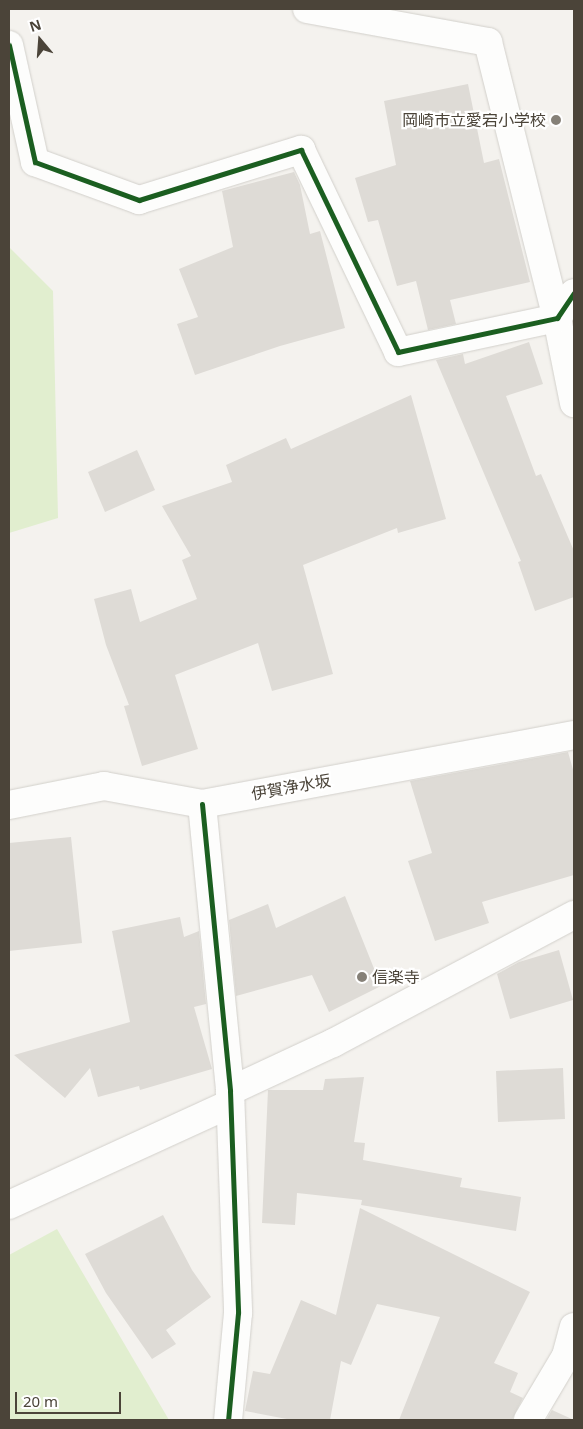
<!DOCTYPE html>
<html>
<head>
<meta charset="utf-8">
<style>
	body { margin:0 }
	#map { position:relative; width:583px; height:1429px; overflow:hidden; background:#f4f2ee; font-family:"Noto Sans","Noto Sans JP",sans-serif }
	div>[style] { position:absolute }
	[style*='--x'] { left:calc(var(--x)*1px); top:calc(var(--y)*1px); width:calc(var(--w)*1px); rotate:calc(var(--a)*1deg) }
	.green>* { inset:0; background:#e1eecf }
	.building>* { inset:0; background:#dedbd6 }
	.roads { filter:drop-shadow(0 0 1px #d2d0cb) drop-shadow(0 0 1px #d2d0cb) }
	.street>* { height:28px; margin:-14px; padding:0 14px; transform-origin:14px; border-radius:14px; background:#fdfdfc }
	.cycleway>* { height:5px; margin:-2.5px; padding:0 2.5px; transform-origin:2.5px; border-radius:2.5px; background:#1b5e20 }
	.dots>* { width:14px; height:14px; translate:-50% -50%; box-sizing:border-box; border:2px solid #fff; border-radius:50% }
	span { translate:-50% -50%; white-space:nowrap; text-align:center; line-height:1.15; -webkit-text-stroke:4.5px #fff; paint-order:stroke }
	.poi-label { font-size:16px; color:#4b4439 }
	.right { translate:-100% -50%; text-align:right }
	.left { translate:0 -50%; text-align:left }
	.street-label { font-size:16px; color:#4b4439 }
	.frame { position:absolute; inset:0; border:10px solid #4b4439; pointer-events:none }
	.north { position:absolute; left:15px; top:15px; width:50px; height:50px; -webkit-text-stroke:4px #fff; paint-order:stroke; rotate:342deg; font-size:14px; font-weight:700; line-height:20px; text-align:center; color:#4b4439 }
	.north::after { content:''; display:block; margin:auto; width:18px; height:22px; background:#4b4439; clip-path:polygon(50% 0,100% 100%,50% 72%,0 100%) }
	.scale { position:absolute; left:15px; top:1392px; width:106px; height:22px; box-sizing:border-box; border:2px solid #4b4439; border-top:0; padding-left:6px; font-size:15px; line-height:18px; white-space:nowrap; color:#4b4439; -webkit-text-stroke:4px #fff; paint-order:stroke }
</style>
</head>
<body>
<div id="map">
	<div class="green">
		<i style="clip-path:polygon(9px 247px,53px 291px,58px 518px,9px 533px)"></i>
		<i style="clip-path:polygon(57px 1229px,169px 1420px,9px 1420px,9px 1255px)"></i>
	</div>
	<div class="building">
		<i style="clip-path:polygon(468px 84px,484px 163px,499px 159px,530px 282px,450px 300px,456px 324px,428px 330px,416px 281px,397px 286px,378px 220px,368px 222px,355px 178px,396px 165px,384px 101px)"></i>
		<i style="clip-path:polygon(294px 172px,300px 185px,310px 234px,320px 231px,345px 328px,280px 346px,195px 375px,177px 324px,198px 317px,179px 269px,233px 247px,222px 191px)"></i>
		<i style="clip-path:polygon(529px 342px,543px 384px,506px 396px,536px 476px,541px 474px,574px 551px,574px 597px,535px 611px,518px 562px,521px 561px,436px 360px,463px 354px,465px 364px)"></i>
		<i style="clip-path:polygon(411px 395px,446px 519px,398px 533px,397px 528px,303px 565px,333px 674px,272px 691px,258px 643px,175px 675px,198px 749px,142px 766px,124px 706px,129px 705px,106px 645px,94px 599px,131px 589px,140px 622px,197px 599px,182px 560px,191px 556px,162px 506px,232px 482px,226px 465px,286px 438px,291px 449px)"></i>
		<i style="clip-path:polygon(137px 450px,155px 490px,105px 512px,88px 472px)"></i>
		<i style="clip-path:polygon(568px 752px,574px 773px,574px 875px,482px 902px,489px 923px,435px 941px,408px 861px,432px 853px,410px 781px)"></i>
		<i style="clip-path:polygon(71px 837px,82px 943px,9px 951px,9px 843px)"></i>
		<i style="clip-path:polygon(345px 896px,381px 986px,329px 1012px,312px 975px,236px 996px,229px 920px,268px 904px,276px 928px)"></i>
		<i style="clip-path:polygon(180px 917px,184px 937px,199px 931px,206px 1004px,194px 1007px,212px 1069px,140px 1090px,139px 1086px,98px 1097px,90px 1068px,65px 1098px,14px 1055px,130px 1022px,112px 931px)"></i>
		<i style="clip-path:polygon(559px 950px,573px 1000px,510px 1019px,497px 974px,519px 962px)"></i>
		<i style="clip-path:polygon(563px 1068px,565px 1119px,498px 1122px,496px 1071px)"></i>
		<i style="clip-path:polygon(364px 1077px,354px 1142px,365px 1143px,363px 1160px,462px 1178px,460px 1187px,521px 1197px,516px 1231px,361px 1205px,362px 1200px,297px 1193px,295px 1225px,262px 1223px,268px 1090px,323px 1090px,325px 1079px)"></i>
		<i style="clip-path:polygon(360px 1208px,530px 1292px,494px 1363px,518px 1373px,510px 1392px,523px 1398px,512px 1420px,399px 1420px,440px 1317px,377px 1304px,351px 1365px,341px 1361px,330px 1420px,292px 1420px,245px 1411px,253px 1371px,270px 1374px,301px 1300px,336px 1315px)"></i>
		<i style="clip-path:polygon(163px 1215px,192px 1270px,211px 1297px,166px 1330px,176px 1344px,152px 1359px,106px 1293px,85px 1254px)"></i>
		<i style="clip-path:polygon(552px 1410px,574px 1420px,546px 1420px)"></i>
	</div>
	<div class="roads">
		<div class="street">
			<i style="--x:307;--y:9;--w:184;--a:10.3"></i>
			<i style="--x:488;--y:42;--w:284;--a:76"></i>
			<i style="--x:557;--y:318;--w:87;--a:78.7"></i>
			<i style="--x:9;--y:45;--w:120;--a:77.5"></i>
			<i style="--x:35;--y:162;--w:111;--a:20.1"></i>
			<i style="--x:139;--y:200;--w:170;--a:-17.2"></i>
			<i style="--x:301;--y:150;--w:224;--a:64.3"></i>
			<i style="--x:398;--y:352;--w:163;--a:-12.1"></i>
			<i style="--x:557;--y:318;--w:30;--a:-56"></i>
			<i style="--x:202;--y:804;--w:288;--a:84.4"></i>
			<i style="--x:230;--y:1091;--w:222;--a:87.9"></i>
			<i style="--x:238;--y:1313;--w:107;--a:95.3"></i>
			<i style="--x:9;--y:805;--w:97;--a:-11.3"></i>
			<i style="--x:104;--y:786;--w:100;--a:10.4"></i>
			<i style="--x:202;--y:804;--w:378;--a:-10.5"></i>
			<i style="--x:230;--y:1091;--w:114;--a:-25"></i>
			<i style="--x:333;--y:1043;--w:273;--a:-28"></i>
			<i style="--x:9;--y:1205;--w:243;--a:-24.6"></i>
			<i style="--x:528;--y:1420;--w:74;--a:-59.3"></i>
			<i style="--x:566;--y:1356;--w:30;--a:-75"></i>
		</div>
	</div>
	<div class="cycleway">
		<i style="--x:9;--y:45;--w:120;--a:77.5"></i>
		<i style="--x:35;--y:162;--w:111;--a:20.1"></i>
		<i style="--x:139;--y:200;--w:170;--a:-17.2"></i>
		<i style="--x:301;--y:150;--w:224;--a:64.3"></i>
		<i style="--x:398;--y:352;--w:163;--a:-12.1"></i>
		<i style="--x:557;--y:318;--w:30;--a:-56"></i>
		<i style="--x:202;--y:804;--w:288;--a:84.4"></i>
		<i style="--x:230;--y:1091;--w:222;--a:87.9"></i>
		<i style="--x:238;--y:1313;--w:107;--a:95.3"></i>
	</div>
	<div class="dots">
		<i style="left:556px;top:120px;background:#868178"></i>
		<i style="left:362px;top:977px;background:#868178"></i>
	</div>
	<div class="poi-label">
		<span class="right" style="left:546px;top:120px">岡崎市立愛宕小学校</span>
		<span class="left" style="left:372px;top:977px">信楽寺</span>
	</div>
	<div class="street-label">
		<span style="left:291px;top:787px;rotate:-10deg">伊賀浄水坂</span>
	</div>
	<div class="frame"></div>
	<div class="north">N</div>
	<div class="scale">20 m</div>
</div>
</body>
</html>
